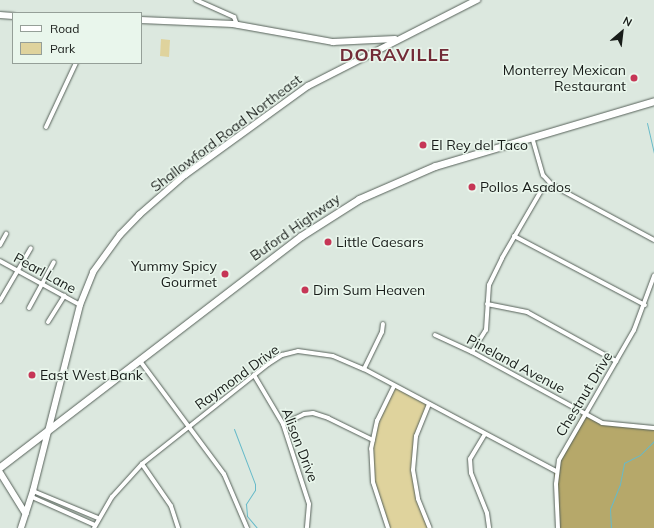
<!DOCTYPE html>
<html>
<head>
<meta charset="utf-8">
<style>
	body { margin:0 }
	#map { position:relative; width:654px; height:528px; overflow:hidden; background:#dce8df; font-family:Mulish,sans-serif }
	div>[style] { position:absolute }
	[style*='--x'] { left:calc(var(--x)*1px); top:calc(var(--y)*1px); width:calc(var(--w)*1px); rotate:calc(var(--a)*1deg) }
	.green>* { inset:0; background:#dfd39d }
	.forest>* { inset:0; background:#b6a86a }
	.stream>* { height:1px; margin:-0.5px; padding:0 0.5px; transform-origin:0.5px; border-radius:0.5px; background:#67bac9 }
	.roads { filter:drop-shadow(0 0 1px #566159) drop-shadow(0 0 1px #566159) }
	.minor>* { height:4px; margin:-2px; padding:0 2px; transform-origin:2px; border-radius:2px; background:#fff }
	.tertiary>* { height:5.5px; margin:-2.75px; padding:0 2.75px; transform-origin:2.75px; border-radius:2.75px; background:#fff }
	.primary>* { height:7px; margin:-3.5px; padding:0 3.5px; transform-origin:3.5px; border-radius:3.5px; background:#fff }
	.dots>* { width:11px; height:11px; translate:-50% -50%; box-sizing:border-box; border:2px solid #e9f6ec; border-radius:50% }
	span { translate:-50% -50%; white-space:nowrap; text-align:center; line-height:1.15; -webkit-text-stroke:3px #e9f6ec; paint-order:stroke }
	.poi-label { font-size:14px; color:#181c19 }
	.right { translate:-100% -50%; text-align:right }
	.left { translate:0 -50%; text-align:left }
	.street-label { font-size:14px; color:#181c19 }
	.district-label { font-size:18px; color:#722b37; font-weight:700; letter-spacing:1px }
	.legend { position:absolute; left:12px; top:12px; width:130px; height:52px; box-sizing:border-box; background:#e9f6ec; border:1px solid #959f98; margin:0; padding:5px 7px; list-style:none; font-size:12px; color:#181c19 }
	.legend li { display:flex; align-items:center; gap:8px; height:20px }
	.legend b { width:20px; border:1px solid #959f98 }
	.north { position:absolute; left:602px; top:12px; width:40px; height:40px; -webkit-text-stroke:3px #e9f6ec; paint-order:stroke; rotate:28deg; font-size:11px; font-weight:700; line-height:16px; text-align:center; color:#181c19 }
	.north::after { content:''; display:block; margin:auto; width:14px; height:18px; background:#181c19; clip-path:polygon(50% 0,100% 100%,50% 72%,0 100%) }
</style>
</head>
<body>
<div id="map">
	<div class="green">
		<i style="clip-path:polygon(161px 39px,170px 40px,169px 57px,160px 56px)"></i>
		<i style="clip-path:polygon(394px 387px,429px 404px,416px 436px,412px 465px,417px 498px,431px 528px,390px 528px,371px 470px,373px 436px)"></i>
	</div>
	<div class="forest">
		<i style="clip-path:polygon(583px 412px,607px 425px,640px 426px,654px 430px,654px 528px,559px 528px,554px 472px)"></i>
	</div>
	<div class="stream">
		<i style="--x:647;--y:123;--w:31;--a:77"></i>
		<i style="--x:234;--y:429;--w:59;--a:69.1"></i>
		<i style="--x:255;--y:484;--w:6;--a:90"></i>
		<i style="--x:255;--y:490;--w:17;--a:123"></i>
		<i style="--x:246;--y:504;--w:12;--a:85"></i>
		<i style="--x:247;--y:516;--w:16;--a:50"></i>
		<i style="--x:611;--y:528;--w:19;--a:-93"></i>
		<i style="--x:610;--y:509;--w:27;--a:-68"></i>
		<i style="--x:620;--y:484;--w:21;--a:-79"></i>
		<i style="--x:624;--y:463;--w:18;--a:-27"></i>
		<i style="--x:640;--y:455;--w:20;--a:-45"></i>
	</div>
	<div class="roads">
		<div class="minor">
			<i style="--x:196;--y:0;--w:42;--a:24.1"></i>
			<i style="--x:234;--y:17;--w:9;--a:69"></i>
			<i style="--x:46;--y:127;--w:71;--a:-64.9"></i>
			<i style="--x:532;--y:137;--w:40;--a:74"></i>
			<i style="--x:543;--y:175;--w:13;--a:48"></i>
			<i style="--x:552;--y:185;--w:116;--a:28.3"></i>
			<i style="--x:514;--y:236;--w:148;--a:27.8"></i>
			<i style="--x:0;--y:245;--w:13;--a:-61"></i>
			<i style="--x:0;--y:261;--w:91;--a:28.8"></i>
			<i style="--x:0;--y:301;--w:61;--a:-59.7"></i>
			<i style="--x:487;--y:304;--w:41;--a:11.3"></i>
			<i style="--x:527;--y:312;--w:102;--a:28.8"></i>
			<i style="--x:29;--y:308;--w:52;--a:-61.5"></i>
			<i style="--x:48;--y:322;--w:31;--a:-58"></i>
			<i style="--x:435;--y:335;--w:41;--a:24.7"></i>
			<i style="--x:472;--y:352;--w:148;--a:28.6"></i>
			<i style="--x:602;--y:423;--w:52;--a:5.5"></i>
			<i style="--x:472;--y:352;--w:26;--a:-58"></i>
			<i style="--x:486;--y:330;--w:45;--a:-86.2"></i>
			<i style="--x:489;--y:285;--w:30;--a:-64"></i>
			<i style="--x:502;--y:258;--w:78;--a:-59.8"></i>
			<i style="--x:541;--y:191;--w:13;--a:-29"></i>
			<i style="--x:140;--y:361;--w:141;--a:53.4"></i>
			<i style="--x:224;--y:474;--w:59;--a:66.9"></i>
			<i style="--x:364;--y:369;--w:41;--a:-64.1"></i>
			<i style="--x:382;--y:332;--w:8;--a:-83"></i>
			<i style="--x:254;--y:375;--w:57;--a:59.4"></i>
			<i style="--x:283;--y:424;--w:84;--a:72"></i>
			<i style="--x:309;--y:504;--w:24;--a:95"></i>
			<i style="--x:429;--y:404;--w:35;--a:112"></i>
			<i style="--x:416;--y:436;--w:34;--a:95"></i>
			<i style="--x:413;--y:470;--w:29;--a:80"></i>
			<i style="--x:418;--y:499;--w:31;--a:68"></i>
			<i style="--x:283;--y:424;--w:23;--a:-25"></i>
			<i style="--x:304;--y:414;--w:9;--a:-6"></i>
			<i style="--x:313;--y:413;--w:16;--a:18"></i>
			<i style="--x:328;--y:418;--w:50;--a:26.1"></i>
			<i style="--x:485;--y:434;--w:29;--a:121"></i>
			<i style="--x:470;--y:459;--w:14;--a:86"></i>
			<i style="--x:471;--y:473;--w:43;--a:68.2"></i>
			<i style="--x:487;--y:513;--w:15;--a:82"></i>
			<i style="--x:142;--y:464;--w:51;--a:55.4"></i>
			<i style="--x:171;--y:506;--w:23;--a:72"></i>
			<i style="--x:33;--y:491;--w:70;--a:22.6"></i>
			<i style="--x:32;--y:497;--w:69;--a:24"></i>
			<i style="--x:94;--y:528;--w:36;--a:-60"></i>
			<i style="--x:112;--y:497;--w:45;--a:-47.7"></i>
			<i style="--x:142;--y:464;--w:161;--a:-38.4"></i>
			<i style="--x:268;--y:364;--w:17;--a:-33"></i>
			<i style="--x:282;--y:355;--w:16;--a:-14"></i>
			<i style="--x:298;--y:351;--w:35;--a:8"></i>
			<i style="--x:333;--y:356;--w:34;--a:23"></i>
			<i style="--x:364;--y:369;--w:217;--a:28"></i>
			<i style="--x:388;--y:528;--w:48;--a:-108.1"></i>
			<i style="--x:373;--y:482;--w:33;--a:-93"></i>
			<i style="--x:371;--y:449;--w:29;--a:-78"></i>
			<i style="--x:377;--y:421;--w:39;--a:-64"></i>
			<i style="--x:558;--y:528;--w:44;--a:-92.6"></i>
			<i style="--x:556;--y:484;--w:24;--a:-83"></i>
			<i style="--x:559;--y:460;--w:150;--a:-60"></i>
			<i style="--x:634;--y:330;--w:58;--a:-69.7"></i>
		</div>
		<div class="tertiary">
			<i style="--x:0;--y:15;--w:13;--a:4"></i>
			<i style="--x:141;--y:20;--w:92;--a:2.5"></i>
			<i style="--x:233;--y:24;--w:102;--a:10.2"></i>
			<i style="--x:333;--y:42;--w:62;--a:-2.8"></i>
			<i style="--x:0;--y:472;--w:49;--a:58.2"></i>
			<i style="--x:21;--y:528;--w:39;--a:-72"></i>
			<i style="--x:33;--y:491;--w:192;--a:-75.8"></i>
			<i style="--x:80;--y:305;--w:35;--a:-68"></i>
			<i style="--x:93;--y:272;--w:46;--a:-53.9"></i>
			<i style="--x:120;--y:235;--w:28;--a:-46"></i>
			<i style="--x:139;--y:215;--w:61;--a:-41"></i>
			<i style="--x:185;--y:175;--w:152;--a:-35.9"></i>
			<i style="--x:308;--y:86;--w:190;--a:-27"></i>
		</div>
		<div class="primary">
			<i style="--x:0;--y:467;--w:379;--a:-37.5"></i>
			<i style="--x:301;--y:236;--w:69;--a:-32.5"></i>
			<i style="--x:359;--y:199;--w:83;--a:-23.5"></i>
			<i style="--x:435;--y:166;--w:228;--a:-16.5"></i>
		</div>
	</div>
	<div class="dots">
		<i style="left:634px;top:78px;background:#c63656"></i>
		<i style="left:423px;top:145px;background:#c63656"></i>
		<i style="left:472px;top:187px;background:#c63656"></i>
		<i style="left:328px;top:242px;background:#c63656"></i>
		<i style="left:225px;top:274px;background:#c63656"></i>
		<i style="left:305px;top:290px;background:#c63656"></i>
		<i style="left:32px;top:375px;background:#c63656"></i>
	</div>
	<div class="poi-label">
		<span class="right" style="left:626px;top:78px">Monterrey Mexican<br>Restaurant</span>
		<span class="left" style="left:431px;top:145px">El Rey del Taco</span>
		<span class="left" style="left:480px;top:187px">Pollos Asados</span>
		<span class="left" style="left:336px;top:242px">Little Caesars</span>
		<span class="right" style="left:217px;top:274px">Yummy Spicy<br>Gourmet</span>
		<span class="left" style="left:313px;top:290px">Dim Sum Heaven</span>
		<span class="left" style="left:40px;top:375px">East West Bank</span>
	</div>
	<div class="street-label">
		<span style="left:226px;top:133px;rotate:-37deg">Shallowford Road Northeast</span>
		<span style="left:295px;top:227px;rotate:-35deg">Buford Highway</span>
		<span style="left:45px;top:273px;rotate:29deg">Pearl Lane</span>
		<span style="left:516px;top:364px;rotate:28deg">Pineland Avenue</span>
		<span style="left:237px;top:377px;rotate:-36deg">Raymond Drive</span>
		<span style="left:584px;top:394px;rotate:-59deg">Chestnut Drive</span>
		<span style="left:300px;top:445px;rotate:69deg">Alison Drive</span>
	</div>
	<div class="district-label">
		<span style="left:395px;top:55px">DORAVILLE</span>
	</div>
	<ul class="legend">
	<li><b style="height:5px;background:#fff"></b>Road</li>
	<li><b style="height:11px;background:#dfd39d"></b>Park</li>
	</ul>
	<div class="north">N</div>
</div>
</body>
</html>
